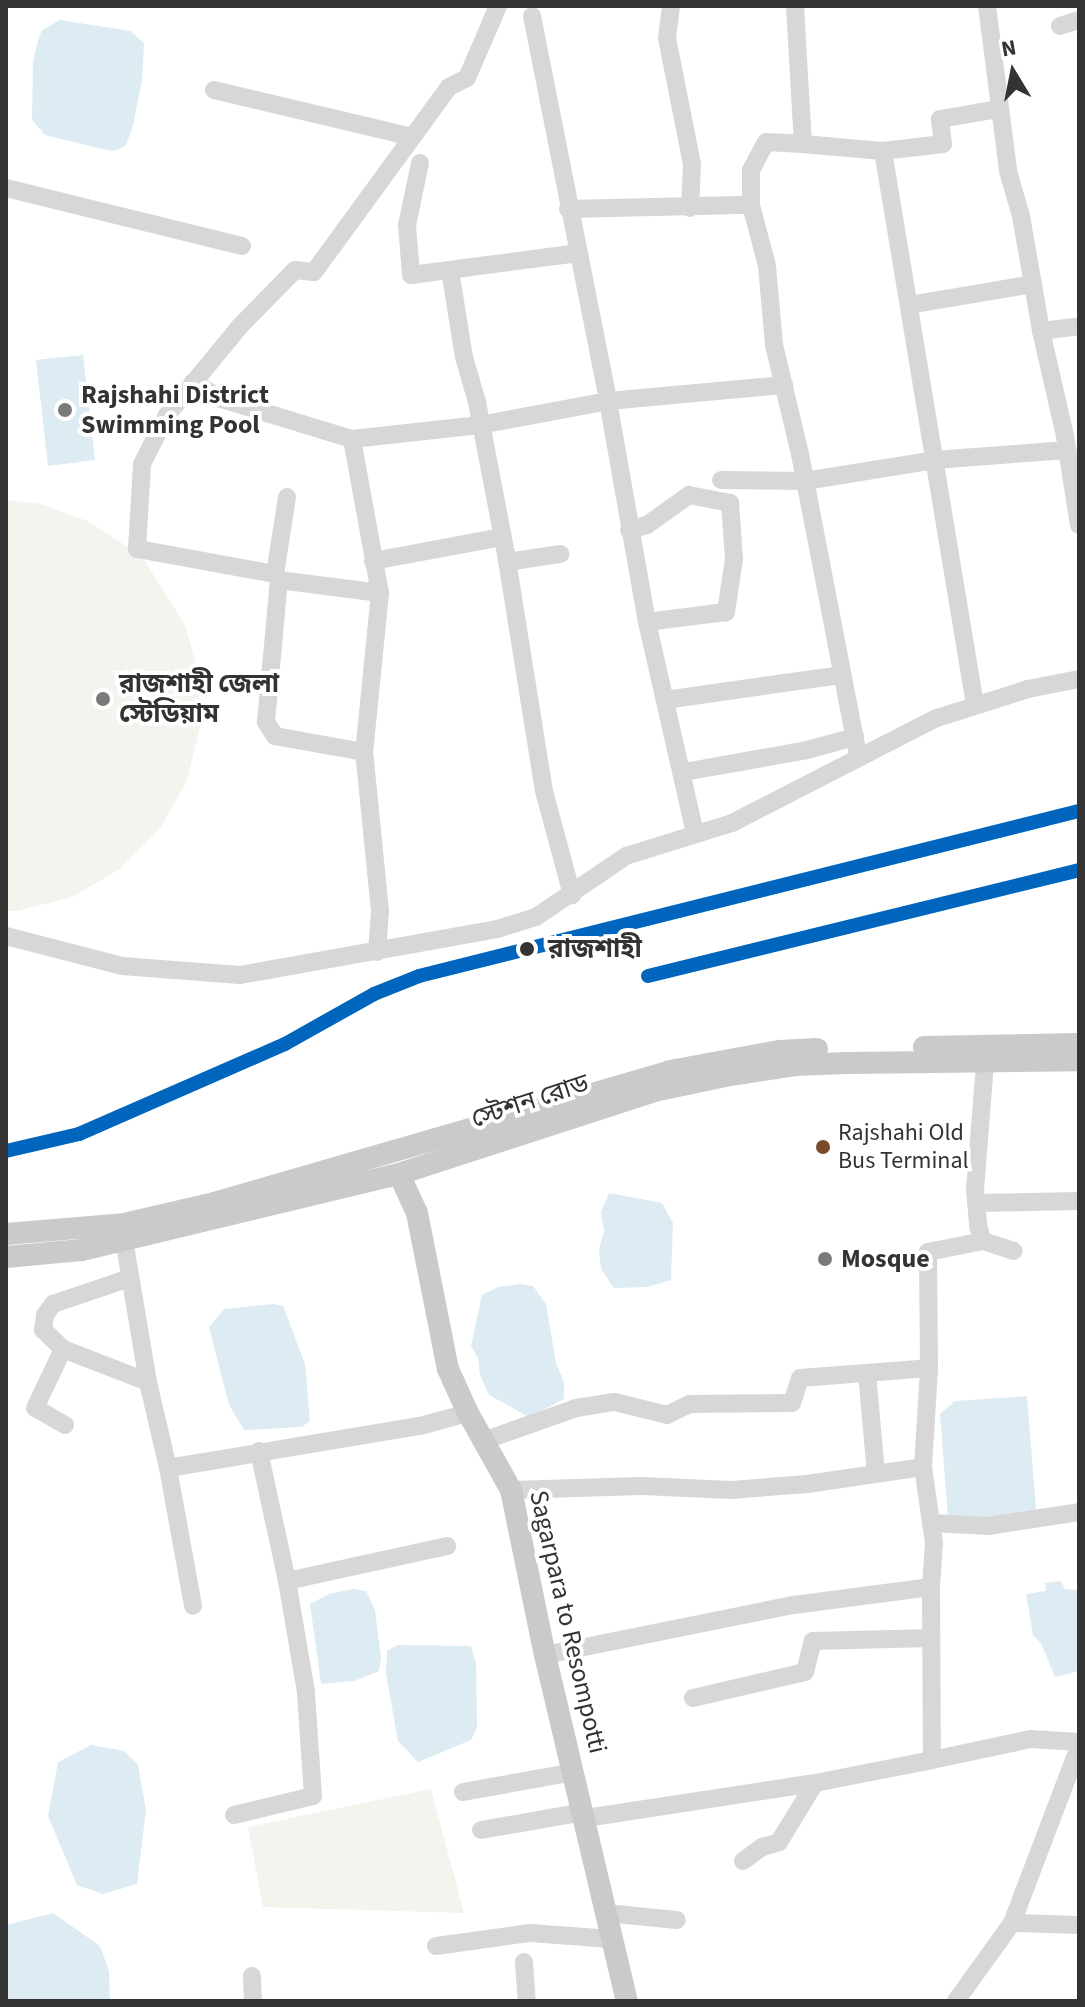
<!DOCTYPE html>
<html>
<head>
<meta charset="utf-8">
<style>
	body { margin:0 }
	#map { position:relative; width:1085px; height:2007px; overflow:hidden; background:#fff; font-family:"Source Sans 3","Noto Sans Bengali",sans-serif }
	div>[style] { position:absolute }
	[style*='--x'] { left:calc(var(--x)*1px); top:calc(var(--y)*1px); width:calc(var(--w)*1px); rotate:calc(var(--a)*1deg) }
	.green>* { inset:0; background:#f1f5ed }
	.water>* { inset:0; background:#ddebf3 }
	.minor>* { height:18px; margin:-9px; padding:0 9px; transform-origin:9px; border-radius:9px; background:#d7d7d7 }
	.major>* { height:22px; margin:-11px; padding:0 11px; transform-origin:11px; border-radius:11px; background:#cacaca }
	.rail-1>* { height:14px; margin:-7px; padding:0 7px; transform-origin:7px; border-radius:7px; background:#0065bd }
	.dots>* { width:22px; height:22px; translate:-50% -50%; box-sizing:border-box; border:4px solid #fff; border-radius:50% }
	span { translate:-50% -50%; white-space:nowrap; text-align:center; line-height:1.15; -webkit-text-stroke:8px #fff; paint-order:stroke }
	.bus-label { font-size:24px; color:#333 }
	.left { translate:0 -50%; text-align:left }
	.poi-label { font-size:26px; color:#333; font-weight:700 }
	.stop-label { font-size:26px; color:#333; font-weight:700 }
	.street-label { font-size:26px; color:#333 }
	.frame { position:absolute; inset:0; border:8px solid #333; pointer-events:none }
	.north { position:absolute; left:973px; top:32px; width:80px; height:80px; -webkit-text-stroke:6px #fff; paint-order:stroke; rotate:350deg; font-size:22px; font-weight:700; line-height:32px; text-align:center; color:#333 }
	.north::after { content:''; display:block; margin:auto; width:28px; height:36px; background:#333; clip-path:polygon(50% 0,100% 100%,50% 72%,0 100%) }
</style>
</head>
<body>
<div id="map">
	<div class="green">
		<i style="clip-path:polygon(6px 500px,41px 504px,87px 521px,128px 547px,137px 549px,185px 625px,198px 671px,200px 727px,187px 781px,159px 830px,120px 869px,72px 897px,18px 911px,6px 911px)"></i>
		<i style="clip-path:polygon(431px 1789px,464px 1913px,263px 1907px,248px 1827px)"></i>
	</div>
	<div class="water">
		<i style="clip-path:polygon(60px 20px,130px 31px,144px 43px,142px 80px,133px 126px,126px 145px,120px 149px,111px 151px,45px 135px,32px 120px,33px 62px,38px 40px,42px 30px)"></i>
		<i style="clip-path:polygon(83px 355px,95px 460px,48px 466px,36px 360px)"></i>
		<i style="clip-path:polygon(609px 1193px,662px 1203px,673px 1223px,671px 1280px,647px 1287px,614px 1288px,601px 1269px,599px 1249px,604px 1231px,601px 1212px)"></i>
		<i style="clip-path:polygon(521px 1284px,533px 1286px,546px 1304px,556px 1363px,564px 1382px,564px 1399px,529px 1417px,489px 1395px,480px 1375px,478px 1358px,471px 1346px,482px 1295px,498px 1287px)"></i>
		<i style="clip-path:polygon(274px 1304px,283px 1306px,305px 1364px,310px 1421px,302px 1427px,244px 1430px,229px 1405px,209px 1327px,224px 1309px)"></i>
		<i style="clip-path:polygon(1027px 1396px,1036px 1509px,1017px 1520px,948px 1518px,940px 1414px,955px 1401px)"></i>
		<i style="clip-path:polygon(1061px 1581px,1065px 1589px,1079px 1590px,1079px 1671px,1055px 1677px,1041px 1643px,1033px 1635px,1026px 1594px,1046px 1591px,1045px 1583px)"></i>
		<i style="clip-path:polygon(353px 1589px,366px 1591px,375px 1610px,381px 1658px,379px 1671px,354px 1681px,321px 1684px,310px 1604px,329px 1594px)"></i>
		<i style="clip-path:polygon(398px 1645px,471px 1646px,476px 1663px,477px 1728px,471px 1740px,418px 1762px,398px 1741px,386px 1674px,387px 1651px)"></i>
		<i style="clip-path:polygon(91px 1745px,124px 1751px,138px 1765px,146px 1810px,137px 1884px,103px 1894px,77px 1885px,48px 1816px,58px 1762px)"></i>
		<i style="clip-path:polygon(53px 1913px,100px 1946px,109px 1971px,110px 2001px,6px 2001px,6px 1925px)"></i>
	</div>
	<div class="minor">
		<i style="--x:671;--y:6;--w:32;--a:97"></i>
		<i style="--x:667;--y:38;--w:128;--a:78.8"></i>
		<i style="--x:692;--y:164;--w:44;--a:92.6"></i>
		<i style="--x:795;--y:6;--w:138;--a:86.7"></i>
		<i style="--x:803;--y:144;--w:80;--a:5"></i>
		<i style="--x:883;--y:151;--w:60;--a:-6.7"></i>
		<i style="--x:943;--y:144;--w:25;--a:-97"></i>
		<i style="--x:940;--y:119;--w:60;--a:-9.6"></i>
		<i style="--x:987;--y:6;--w:166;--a:82.7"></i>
		<i style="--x:1008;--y:171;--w:47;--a:73.9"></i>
		<i style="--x:1021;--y:216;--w:117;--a:80.1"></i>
		<i style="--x:1041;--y:331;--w:108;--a:77.1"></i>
		<i style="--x:1065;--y:436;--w:90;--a:81.1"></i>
		<i style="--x:532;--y:16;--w:392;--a:78.8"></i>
		<i style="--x:608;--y:401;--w:224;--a:80"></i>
		<i style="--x:647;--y:622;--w:217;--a:77.2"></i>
		<i style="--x:1060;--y:26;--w:20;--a:-18"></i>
		<i style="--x:214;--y:90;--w:204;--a:13.3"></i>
		<i style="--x:803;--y:144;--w:37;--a:-177"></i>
		<i style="--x:766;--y:142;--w:32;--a:118"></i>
		<i style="--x:751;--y:170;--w:35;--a:90"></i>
		<i style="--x:751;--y:205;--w:63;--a:75.3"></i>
		<i style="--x:767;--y:266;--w:79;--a:84.9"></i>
		<i style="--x:774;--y:345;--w:112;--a:76.6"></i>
		<i style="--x:800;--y:454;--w:307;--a:79.1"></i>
		<i style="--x:883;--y:151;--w:562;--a:80.57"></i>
		<i style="--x:420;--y:163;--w:63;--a:101.8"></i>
		<i style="--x:407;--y:225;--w:50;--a:85.4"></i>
		<i style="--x:411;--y:275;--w:167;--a:-7.5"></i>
		<i style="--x:6;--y:188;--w:243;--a:13.8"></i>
		<i style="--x:568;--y:209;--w:183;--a:-1.3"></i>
		<i style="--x:450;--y:270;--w:88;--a:80.9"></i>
		<i style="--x:464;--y:357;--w:47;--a:73.9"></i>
		<i style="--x:477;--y:402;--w:155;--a:79.2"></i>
		<i style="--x:506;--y:554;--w:240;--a:80.9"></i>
		<i style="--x:544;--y:791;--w:108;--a:74.9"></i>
		<i style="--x:909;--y:305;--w:126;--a:-9.6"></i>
		<i style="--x:1041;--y:331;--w:38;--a:-7"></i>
		<i style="--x:193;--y:382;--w:33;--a:31"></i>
		<i style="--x:221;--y:399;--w:137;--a:17"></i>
		<i style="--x:352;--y:439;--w:129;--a:-6.2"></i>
		<i style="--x:480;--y:425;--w:130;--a:-10.6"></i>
		<i style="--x:608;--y:401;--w:177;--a:-5.2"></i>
		<i style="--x:352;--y:439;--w:157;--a:79.7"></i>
		<i style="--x:380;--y:593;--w:160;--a:95.7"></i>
		<i style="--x:721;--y:480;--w:84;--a:0.7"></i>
		<i style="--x:805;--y:481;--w:131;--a:-9.2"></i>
		<i style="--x:934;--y:460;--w:134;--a:-4.3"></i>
		<i style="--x:629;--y:530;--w:19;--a:-16"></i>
		<i style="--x:647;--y:525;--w:52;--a:-35.5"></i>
		<i style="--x:689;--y:495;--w:42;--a:11"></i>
		<i style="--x:730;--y:503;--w:56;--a:85.9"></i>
		<i style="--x:734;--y:559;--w:54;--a:98.6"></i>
		<i style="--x:726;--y:612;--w:80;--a:172.8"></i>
		<i style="--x:373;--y:561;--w:132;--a:-10.5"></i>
		<i style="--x:507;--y:562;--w:54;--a:-8.6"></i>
		<i style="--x:275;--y:574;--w:78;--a:-81.1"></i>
		<i style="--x:279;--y:580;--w:7;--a:-124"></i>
		<i style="--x:275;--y:574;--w:140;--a:-169.7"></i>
		<i style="--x:137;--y:549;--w:85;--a:-86.6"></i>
		<i style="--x:142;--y:464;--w:55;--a:-63"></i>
		<i style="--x:167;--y:415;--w:115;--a:-50.6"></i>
		<i style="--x:240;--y:326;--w:78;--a:-45.5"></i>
		<i style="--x:295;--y:270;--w:19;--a:6"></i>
		<i style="--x:314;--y:272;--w:229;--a:-53.9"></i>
		<i style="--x:449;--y:87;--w:20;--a:-27"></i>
		<i style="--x:467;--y:78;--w:78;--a:-66.7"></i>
		<i style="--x:665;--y:700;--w:177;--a:-8.1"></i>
		<i style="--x:684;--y:772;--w:125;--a:-10.1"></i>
		<i style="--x:807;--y:750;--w:50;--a:-15.2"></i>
		<i style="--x:6;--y:936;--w:120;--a:14.5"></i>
		<i style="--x:122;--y:966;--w:118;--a:4.4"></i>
		<i style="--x:240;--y:975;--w:261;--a:-10.1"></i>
		<i style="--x:497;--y:929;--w:41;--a:-17.1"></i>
		<i style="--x:536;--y:917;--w:109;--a:-34.1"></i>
		<i style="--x:626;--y:856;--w:111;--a:-17.3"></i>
		<i style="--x:732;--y:823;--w:227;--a:-27.2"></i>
		<i style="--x:934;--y:719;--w:99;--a:-17.7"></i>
		<i style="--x:1028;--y:689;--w:52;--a:-11.1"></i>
		<i style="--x:377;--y:952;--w:41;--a:-85.8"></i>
		<i style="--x:380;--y:911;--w:160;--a:-95.7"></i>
		<i style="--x:364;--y:752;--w:90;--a:-169.8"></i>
		<i style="--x:275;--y:736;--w:17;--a:-123"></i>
		<i style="--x:266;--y:722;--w:143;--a:-84.8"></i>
		<i style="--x:279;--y:580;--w:102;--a:7.3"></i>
		<i style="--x:985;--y:1063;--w:126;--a:94.5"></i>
		<i style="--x:975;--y:1189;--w:37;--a:85"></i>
		<i style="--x:978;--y:1226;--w:16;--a:72"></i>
		<i style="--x:983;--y:1241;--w:32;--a:18"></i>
		<i style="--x:976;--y:1203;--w:103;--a:-1.1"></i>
		<i style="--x:124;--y:1240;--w:144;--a:80.4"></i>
		<i style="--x:148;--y:1382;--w:88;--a:76.9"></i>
		<i style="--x:168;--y:1468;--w:255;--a:-9.5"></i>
		<i style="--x:420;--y:1426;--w:50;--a:-15.2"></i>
		<i style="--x:63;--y:1349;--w:28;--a:-136"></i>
		<i style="--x:43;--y:1330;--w:15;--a:-82"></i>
		<i style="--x:45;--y:1315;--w:14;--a:-54"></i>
		<i style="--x:53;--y:1304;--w:81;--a:-18.7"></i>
		<i style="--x:867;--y:1373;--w:100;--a:84.9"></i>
		<i style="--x:65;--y:1425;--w:34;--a:-150"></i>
		<i style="--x:35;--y:1408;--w:65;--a:-64.6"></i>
		<i style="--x:63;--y:1349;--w:91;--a:21.2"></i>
		<i style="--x:483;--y:1441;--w:99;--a:-19.5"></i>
		<i style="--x:576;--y:1408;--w:39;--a:-9"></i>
		<i style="--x:615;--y:1402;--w:54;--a:14"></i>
		<i style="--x:667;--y:1415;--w:25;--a:-26"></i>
		<i style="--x:690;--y:1404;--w:102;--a:-0.6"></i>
		<i style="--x:792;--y:1403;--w:26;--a:-72"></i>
		<i style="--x:800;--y:1378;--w:129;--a:-4.4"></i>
		<i style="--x:923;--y:1467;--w:77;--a:81.8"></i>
		<i style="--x:934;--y:1543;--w:44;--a:93.9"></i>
		<i style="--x:931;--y:1587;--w:173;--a:89.7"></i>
		<i style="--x:932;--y:1760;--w:101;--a:-12"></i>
		<i style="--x:1031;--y:1739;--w:48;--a:3.6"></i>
		<i style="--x:168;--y:1468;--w:140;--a:79.7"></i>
		<i style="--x:511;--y:1490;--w:131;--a:-1.7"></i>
		<i style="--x:642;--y:1486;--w:89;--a:2.6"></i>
		<i style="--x:731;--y:1490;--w:76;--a:-4.5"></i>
		<i style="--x:807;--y:1484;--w:117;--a:-8.3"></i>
		<i style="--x:923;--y:1467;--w:99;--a:-86.5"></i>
		<i style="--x:929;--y:1368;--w:116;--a:-90.5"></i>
		<i style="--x:928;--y:1252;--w:56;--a:-11.3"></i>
		<i style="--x:931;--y:1523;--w:57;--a:3"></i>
		<i style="--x:988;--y:1526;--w:92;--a:-8.7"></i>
		<i style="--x:287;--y:1581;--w:164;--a:-12.3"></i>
		<i style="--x:545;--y:1655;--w:254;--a:-11.4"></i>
		<i style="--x:794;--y:1605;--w:138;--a:-7.5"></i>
		<i style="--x:693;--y:1698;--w:115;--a:-13.1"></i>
		<i style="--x:805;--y:1672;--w:32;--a:-76"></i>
		<i style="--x:813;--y:1641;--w:118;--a:-1.5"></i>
		<i style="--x:463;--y:1792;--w:113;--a:-10.2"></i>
		<i style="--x:234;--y:1815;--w:81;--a:-13.5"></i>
		<i style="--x:313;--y:1796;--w:104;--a:-93.9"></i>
		<i style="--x:306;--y:1692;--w:113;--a:-99.7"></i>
		<i style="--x:287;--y:1581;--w:133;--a:-102.2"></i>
		<i style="--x:586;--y:1818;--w:232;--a:-8.7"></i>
		<i style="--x:815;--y:1783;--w:119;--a:-11.1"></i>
		<i style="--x:481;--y:1830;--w:105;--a:-9.9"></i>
		<i style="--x:743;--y:1861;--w:24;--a:-36"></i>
		<i style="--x:762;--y:1847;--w:18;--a:-16"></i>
		<i style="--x:779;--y:1842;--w:69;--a:-58.6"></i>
		<i style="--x:606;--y:1913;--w:71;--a:5.6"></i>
		<i style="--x:1012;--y:1923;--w:67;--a:1.7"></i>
		<i style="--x:436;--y:1946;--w:95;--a:-7.9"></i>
		<i style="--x:530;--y:1933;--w:82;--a:4.2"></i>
		<i style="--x:524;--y:1962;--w:39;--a:86"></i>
		<i style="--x:252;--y:1976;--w:25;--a:88"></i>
		<i style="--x:956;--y:2001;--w:96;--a:-54.3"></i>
		<i style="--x:1012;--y:1923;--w:188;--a:-69.2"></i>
	</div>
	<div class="major">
		<i style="--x:924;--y:1047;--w:155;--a:-1.1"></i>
		<i style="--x:399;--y:1174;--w:43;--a:65.2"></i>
		<i style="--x:417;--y:1213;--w:159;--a:78.8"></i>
		<i style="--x:448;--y:1369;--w:48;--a:65.6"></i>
		<i style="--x:468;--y:1413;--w:88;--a:60.8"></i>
		<i style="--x:511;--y:1490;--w:168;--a:78.4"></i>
		<i style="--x:545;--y:1655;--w:356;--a:76.7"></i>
		<i style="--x:6;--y:1234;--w:118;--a:-4.8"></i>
		<i style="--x:124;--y:1224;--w:92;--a:-13.1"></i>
		<i style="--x:214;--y:1203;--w:475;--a:-16.1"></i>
		<i style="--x:670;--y:1071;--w:111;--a:-10.4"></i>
		<i style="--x:779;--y:1051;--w:38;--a:-3"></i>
		<i style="--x:6;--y:1257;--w:76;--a:-5.3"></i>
		<i style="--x:82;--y:1250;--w:326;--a:-13.5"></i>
		<i style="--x:399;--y:1174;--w:268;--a:-18"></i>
		<i style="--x:654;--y:1091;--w:73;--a:-11.9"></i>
		<i style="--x:725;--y:1076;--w:71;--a:-8.9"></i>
		<i style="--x:795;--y:1065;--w:52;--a:-2.2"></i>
		<i style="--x:847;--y:1063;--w:232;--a:-0.7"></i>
	</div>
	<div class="rail-1">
		<i style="--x:648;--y:976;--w:444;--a:-13.8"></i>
		<i style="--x:6;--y:1151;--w:75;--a:-13.1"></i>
		<i style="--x:79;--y:1134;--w:225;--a:-23.6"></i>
		<i style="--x:285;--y:1044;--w:102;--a:-29.3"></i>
		<i style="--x:374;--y:994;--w:48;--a:-21.8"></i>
		<i style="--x:419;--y:976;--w:680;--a:-14.04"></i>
	</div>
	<div class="dots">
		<i style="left:65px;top:410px;background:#7a7a7a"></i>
		<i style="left:103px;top:699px;background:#7a7a7a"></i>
		<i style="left:527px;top:949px;background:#333"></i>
		<i style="left:823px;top:1147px;background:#7a4b2a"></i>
		<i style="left:825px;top:1259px;background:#7a7a7a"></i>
	</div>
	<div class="bus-label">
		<span class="left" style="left:838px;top:1147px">Rajshahi Old<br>Bus Terminal</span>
	</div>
	<div class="poi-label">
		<span class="left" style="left:81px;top:410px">Rajshahi District<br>Swimming Pool</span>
		<span class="left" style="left:119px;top:699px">রাজশাহী জেলা<br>স্টেডিয়াম</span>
		<span class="left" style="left:841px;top:1259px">Mosque</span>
	</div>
	<div class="stop-label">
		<span class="left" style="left:548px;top:949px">রাজশাহী</span>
	</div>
	<div class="street-label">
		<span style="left:530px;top:1101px;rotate:-18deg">স্টেশন রোড</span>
		<span style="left:568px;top:1622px;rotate:77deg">Sagarpara to Resompotti</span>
	</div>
	<div class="frame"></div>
	<div class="north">N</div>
</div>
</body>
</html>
